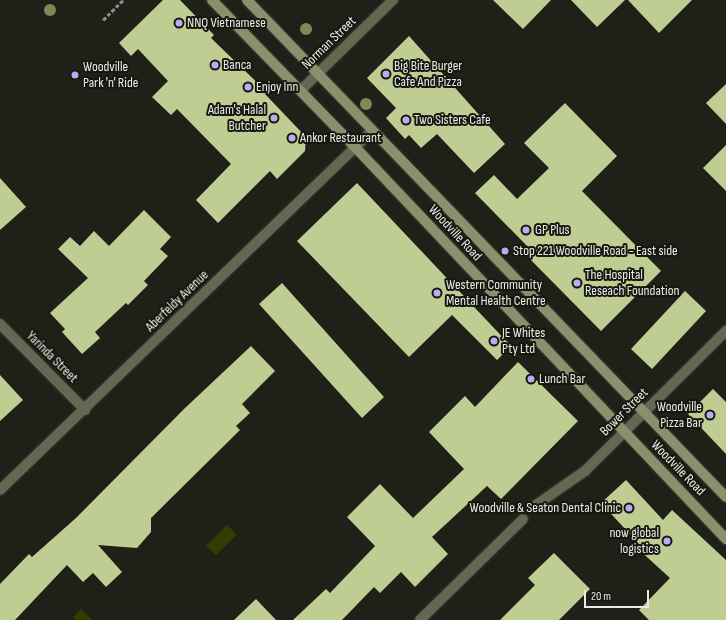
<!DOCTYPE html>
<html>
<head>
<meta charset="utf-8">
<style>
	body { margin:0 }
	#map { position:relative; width:726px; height:620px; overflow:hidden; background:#1f2118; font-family:"Sofia Sans Condensed",sans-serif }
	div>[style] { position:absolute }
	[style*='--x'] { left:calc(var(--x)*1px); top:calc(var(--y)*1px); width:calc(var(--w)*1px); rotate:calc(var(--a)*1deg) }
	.water>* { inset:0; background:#323b00 }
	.building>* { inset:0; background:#c0cd92 }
	.path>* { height:2.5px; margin-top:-1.25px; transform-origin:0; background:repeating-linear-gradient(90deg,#8b8d86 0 4px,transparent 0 6px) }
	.roads { filter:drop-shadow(0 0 1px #3b3d35) drop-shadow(0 0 1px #3b3d35) }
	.minor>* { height:10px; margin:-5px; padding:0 5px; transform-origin:5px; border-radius:5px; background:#626851 }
	.secondary>* { height:10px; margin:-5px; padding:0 5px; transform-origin:5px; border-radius:5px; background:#88916c }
	.trees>* { width:12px; height:12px; margin:-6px; border-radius:50%; background:#7e8957 }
	.dots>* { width:11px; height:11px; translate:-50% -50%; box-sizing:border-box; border:2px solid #16170f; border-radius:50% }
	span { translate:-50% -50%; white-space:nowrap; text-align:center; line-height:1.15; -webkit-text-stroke:4px #16170f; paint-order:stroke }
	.poi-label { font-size:14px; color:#e9ebe5 }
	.left { translate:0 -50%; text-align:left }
	.right { translate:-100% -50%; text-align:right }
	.street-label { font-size:14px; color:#e9ebe5 }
	.scale { position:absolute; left:584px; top:590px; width:65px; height:18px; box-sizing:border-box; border:2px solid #e9ebe5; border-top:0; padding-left:5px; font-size:12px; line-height:14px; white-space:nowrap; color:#e9ebe5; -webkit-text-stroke:3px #16170f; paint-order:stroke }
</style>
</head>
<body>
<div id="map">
	<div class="water">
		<i style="clip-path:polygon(227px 525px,237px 535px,216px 555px,206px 546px)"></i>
		<i style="clip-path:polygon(81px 609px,92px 620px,77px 620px,73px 617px)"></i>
	</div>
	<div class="building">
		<i style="clip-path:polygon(163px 0,180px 0,214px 35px,211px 38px,267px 92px,265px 94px,306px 137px,305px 151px,277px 179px,270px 171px,218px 223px,196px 200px,231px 164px,177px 109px,171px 115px,152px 97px,168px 81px,138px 49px,131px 56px,119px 43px)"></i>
		<i style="clip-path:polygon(493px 0,551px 0,523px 29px)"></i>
		<i style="clip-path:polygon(571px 0,625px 0,597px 27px)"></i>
		<i style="clip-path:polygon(628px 0,692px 0,659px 33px)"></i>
		<i style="clip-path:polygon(409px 36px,505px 144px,474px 173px,437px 134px,421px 148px,409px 135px,405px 139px,386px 118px,396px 108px,367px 78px)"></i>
		<i style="clip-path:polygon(726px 84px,726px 124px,706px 103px)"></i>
		<i style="clip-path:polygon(565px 103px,617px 156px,582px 191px,661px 271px,601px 331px,525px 254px,530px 249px,475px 193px,494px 175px,517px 199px,549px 168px,524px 143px)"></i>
		<i style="clip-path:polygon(726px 145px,726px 191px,703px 168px)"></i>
		<i style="clip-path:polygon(0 178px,26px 207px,0 230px)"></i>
		<i style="clip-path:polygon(357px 183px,511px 346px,497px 360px,452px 315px,409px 357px,297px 241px)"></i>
		<i style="clip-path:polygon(144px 210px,171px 237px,160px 249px,168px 256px,144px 281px,148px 285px,128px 305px,126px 303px,95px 332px,100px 338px,82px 354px,62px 332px,65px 329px,50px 313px,88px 278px,58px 249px,70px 237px,80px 246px,94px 231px,109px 246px)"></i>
		<i style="clip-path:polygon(282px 283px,384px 397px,362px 418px,259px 304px)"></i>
		<i style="clip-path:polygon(685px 291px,706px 311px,652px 369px,631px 349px)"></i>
		<i style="clip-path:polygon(251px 346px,275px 371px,242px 404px,250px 413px,236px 426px,240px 430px,151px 518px,151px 532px,137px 548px,98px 545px,122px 572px,106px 587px,93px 573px,83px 582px,67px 565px,15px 620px,0 620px,0 584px,29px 554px,32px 557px,76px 518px,184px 409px)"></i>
		<i style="clip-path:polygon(518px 362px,578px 421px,501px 499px,487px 486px,432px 537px,448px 554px,415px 587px,401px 572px,380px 593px,374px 587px,342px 620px,293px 620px,326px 589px,330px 593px,375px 546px,347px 517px,380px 484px,413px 518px,464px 469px,429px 432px,465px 396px,475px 407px)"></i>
		<i style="clip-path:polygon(0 375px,23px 400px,0 421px)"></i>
		<i style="clip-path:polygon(713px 389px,726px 402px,726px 454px,688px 414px)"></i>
		<i style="clip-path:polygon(626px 480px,663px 520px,672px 510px,726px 560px,726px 620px,649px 620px,639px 610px,670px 578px,637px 548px,640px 545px,601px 503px)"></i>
		<i style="clip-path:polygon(554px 553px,590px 589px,559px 620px,500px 620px,535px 585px,528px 578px)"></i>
		<i style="clip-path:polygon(256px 599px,276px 620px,234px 620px)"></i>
	</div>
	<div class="path">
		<i style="--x:103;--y:20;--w:28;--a:-45"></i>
	</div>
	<div class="roads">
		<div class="minor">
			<i style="--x:301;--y:90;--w:129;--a:-44.4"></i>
			<i style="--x:0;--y:324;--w:121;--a:45.3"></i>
			<i style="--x:0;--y:490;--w:517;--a:-43.98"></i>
			<i style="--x:536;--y:505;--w:60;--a:-34.8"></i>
			<i style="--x:585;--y:471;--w:199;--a:-44.8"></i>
			<i style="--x:420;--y:620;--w:144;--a:-44.4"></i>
		</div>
		<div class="secondary">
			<i style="--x:212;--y:0;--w:205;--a:45.8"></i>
			<i style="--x:355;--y:147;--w:540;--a:46.58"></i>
			<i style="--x:247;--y:0;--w:690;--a:46.06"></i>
		</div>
	</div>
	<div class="trees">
		<i style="left:50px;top:10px"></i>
		<i style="left:306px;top:29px"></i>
		<i style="left:366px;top:104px"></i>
	</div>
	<div class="dots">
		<i style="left:179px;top:23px;background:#c0a8f3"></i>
		<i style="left:215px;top:65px;background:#c0a8f3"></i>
		<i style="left:386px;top:74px;background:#c0a8f3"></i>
		<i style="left:75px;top:75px;background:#c0a8f3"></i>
		<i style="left:248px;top:87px;background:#c0a8f3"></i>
		<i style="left:274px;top:118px;background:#c0a8f3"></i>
		<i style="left:406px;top:120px;background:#c0a8f3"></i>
		<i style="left:292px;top:138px;background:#c0a8f3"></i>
		<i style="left:526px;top:230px;background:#c0a8f3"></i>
		<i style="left:505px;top:251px;background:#c0a8f3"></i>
		<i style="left:577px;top:283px;background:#c0a8f3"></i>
		<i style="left:437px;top:293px;background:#c0a8f3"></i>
		<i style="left:494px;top:341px;background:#c0a8f3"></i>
		<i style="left:531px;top:379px;background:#c0a8f3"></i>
		<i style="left:710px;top:415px;background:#c0a8f3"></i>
		<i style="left:629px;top:508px;background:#c0a8f3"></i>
		<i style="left:667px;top:541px;background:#c0a8f3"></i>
	</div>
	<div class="poi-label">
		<span class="left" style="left:187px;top:23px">NNQ Vietnamese</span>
		<span class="left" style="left:223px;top:65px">Banca</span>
		<span class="left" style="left:394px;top:74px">Big Bite Burger<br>Cafe And Pizza</span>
		<span class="left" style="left:83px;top:75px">Woodville<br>Park 'n' Ride</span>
		<span class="left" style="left:256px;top:87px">Enjoy Inn</span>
		<span class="right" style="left:266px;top:118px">Adam's Halal<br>Butcher</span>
		<span class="left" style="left:414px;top:120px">Two Sisters Cafe</span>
		<span class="left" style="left:300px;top:138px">Ankor Restaurant</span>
		<span class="left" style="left:535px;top:230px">GP Plus</span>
		<span class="left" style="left:513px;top:251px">Stop 221 Woodville Road - East side</span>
		<span class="left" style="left:585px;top:283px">The Hospital<br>Reseach Foundation</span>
		<span class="left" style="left:446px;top:293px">Western Community<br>Mental Health Centre</span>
		<span class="left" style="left:502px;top:341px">JE Whites<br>Pty Ltd</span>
		<span class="left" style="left:539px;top:379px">Lunch Bar</span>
		<span class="right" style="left:702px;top:415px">Woodville<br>Pizza Bar</span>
		<span class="right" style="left:621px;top:508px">Woodville &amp; Seaton Dental Clinic</span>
		<span class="right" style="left:659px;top:541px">now global<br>logistics</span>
	</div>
	<div class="street-label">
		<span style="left:329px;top:43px;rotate:-44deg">Norman Street</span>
		<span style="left:455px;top:233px;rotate:47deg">Woodville Road</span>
		<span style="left:177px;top:301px;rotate:-44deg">Aberfeldy Avenue</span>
		<span style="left:52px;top:357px;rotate:45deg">Yarinda Street</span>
		<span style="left:624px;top:412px;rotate:-45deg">Bower Street</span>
		<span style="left:678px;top:468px;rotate:46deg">Woodville Road</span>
	</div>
	<div class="scale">20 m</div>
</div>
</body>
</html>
